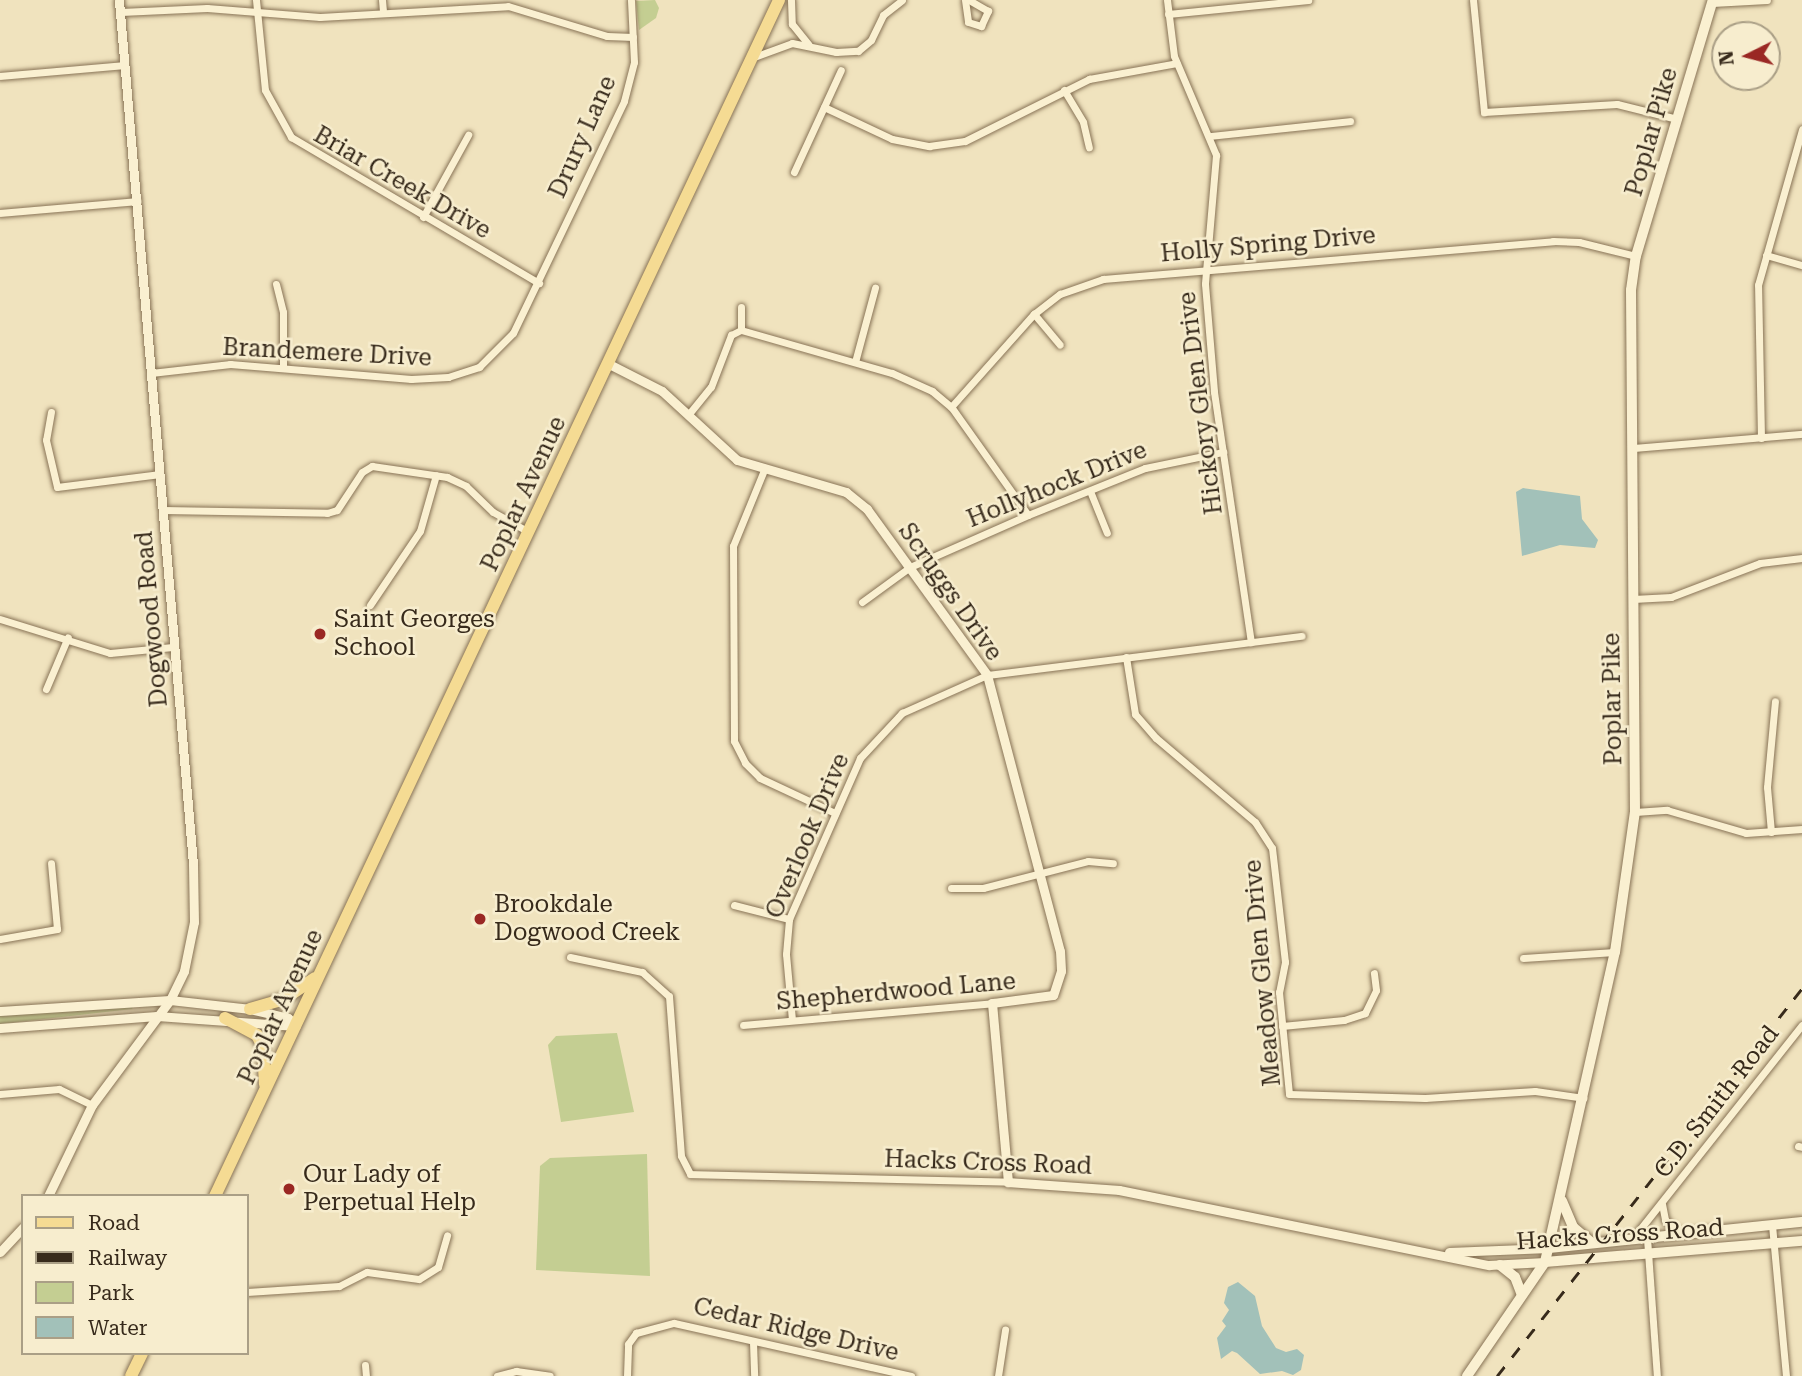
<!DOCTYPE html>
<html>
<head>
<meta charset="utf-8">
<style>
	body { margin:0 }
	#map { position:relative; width:1802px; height:1376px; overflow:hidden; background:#f0e3be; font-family:"Roboto Serif",serif }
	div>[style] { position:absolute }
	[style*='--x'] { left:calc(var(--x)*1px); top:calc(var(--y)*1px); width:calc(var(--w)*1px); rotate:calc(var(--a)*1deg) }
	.green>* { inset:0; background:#c4ce92 }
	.water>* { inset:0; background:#a2c1b9 }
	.roads { filter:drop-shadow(0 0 2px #887356) drop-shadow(0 0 2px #887356) }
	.minor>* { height:7px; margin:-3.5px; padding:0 3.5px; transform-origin:3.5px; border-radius:3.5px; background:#faf0d1 }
	.tertiary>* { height:9px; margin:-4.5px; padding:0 4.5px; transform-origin:4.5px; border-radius:4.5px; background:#faf0d1 }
	.secondary>* { height:10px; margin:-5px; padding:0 5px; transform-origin:5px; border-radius:5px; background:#faf0d1 }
	.primary>* { height:12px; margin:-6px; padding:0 6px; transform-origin:6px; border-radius:6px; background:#f5db93 }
	.rail>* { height:2.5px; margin-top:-1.25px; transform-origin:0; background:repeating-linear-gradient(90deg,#372a1b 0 12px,transparent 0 24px) }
	.dots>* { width:19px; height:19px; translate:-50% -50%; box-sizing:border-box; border:4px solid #f7edce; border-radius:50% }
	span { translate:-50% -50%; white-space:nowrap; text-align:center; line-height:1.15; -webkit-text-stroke:5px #f7edce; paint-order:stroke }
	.street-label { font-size:24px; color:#372a1b }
	.poi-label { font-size:24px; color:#372a1b }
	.left { translate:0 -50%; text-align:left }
	.legend { position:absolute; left:21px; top:1194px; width:228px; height:161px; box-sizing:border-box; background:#f7edce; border:2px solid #aa9f86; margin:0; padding:9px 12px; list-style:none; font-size:21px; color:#372a1b }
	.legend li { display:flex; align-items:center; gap:14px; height:35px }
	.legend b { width:35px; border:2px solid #aa9f86 }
	.north { position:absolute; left:1711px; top:21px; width:70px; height:70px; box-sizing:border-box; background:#f7edce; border:2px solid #aa9f86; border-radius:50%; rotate:264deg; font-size:19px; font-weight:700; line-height:28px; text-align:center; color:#372a1b }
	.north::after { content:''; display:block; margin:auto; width:24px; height:32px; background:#9a2824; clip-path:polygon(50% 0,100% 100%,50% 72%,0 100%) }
</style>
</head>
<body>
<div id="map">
	<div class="green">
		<i style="clip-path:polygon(655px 0,659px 8px,656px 18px,639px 30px,636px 1px)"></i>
		<i style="clip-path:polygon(134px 1005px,132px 1009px,0 1024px,0 1016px)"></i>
		<i style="clip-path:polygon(617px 1033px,634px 1112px,561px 1122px,548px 1045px,556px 1036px)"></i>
		<i style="clip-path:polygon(647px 1154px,650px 1276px,536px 1270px,540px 1166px,550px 1158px)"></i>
	</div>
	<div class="water">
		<i style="clip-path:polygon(1523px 488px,1580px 496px,1582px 519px,1598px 540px,1595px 548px,1560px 545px,1522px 556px,1516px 492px)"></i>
		<i style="clip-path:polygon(1238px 1282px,1255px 1296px,1262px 1326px,1276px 1348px,1286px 1352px,1297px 1349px,1304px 1355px,1301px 1370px,1293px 1375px,1282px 1371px,1260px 1374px,1237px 1353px,1232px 1351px,1221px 1359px,1217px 1338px,1226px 1326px,1222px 1321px,1229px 1310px,1224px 1303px,1228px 1287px)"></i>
	</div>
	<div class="roads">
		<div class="minor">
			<i style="--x:256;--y:0;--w:90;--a:84.3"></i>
			<i style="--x:265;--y:90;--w:54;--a:61"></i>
			<i style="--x:291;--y:137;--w:288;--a:30.5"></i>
			<i style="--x:382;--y:0;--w:12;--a:85"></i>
			<i style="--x:791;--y:0;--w:24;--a:88"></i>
			<i style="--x:792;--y:24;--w:26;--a:51"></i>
			<i style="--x:965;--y:0;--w:22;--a:82"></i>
			<i style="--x:968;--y:22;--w:14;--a:17"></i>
			<i style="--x:981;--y:26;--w:17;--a:-65"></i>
			<i style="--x:988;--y:11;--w:22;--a:-150"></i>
			<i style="--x:1167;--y:0;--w:56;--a:82.9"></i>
			<i style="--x:1174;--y:56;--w:108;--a:67"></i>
			<i style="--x:1216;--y:155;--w:129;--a:94.9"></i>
			<i style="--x:1205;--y:284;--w:108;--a:85.2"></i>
			<i style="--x:1214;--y:392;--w:253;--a:81.6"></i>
			<i style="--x:1473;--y:0;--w:113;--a:84.4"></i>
			<i style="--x:1484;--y:112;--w:133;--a:-3.4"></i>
			<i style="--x:1617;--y:104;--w:62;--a:14"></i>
			<i style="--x:1712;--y:3;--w:55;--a:-3.1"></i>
			<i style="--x:121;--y:12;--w:86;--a:-2.7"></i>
			<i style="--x:207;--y:8;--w:113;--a:4.6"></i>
			<i style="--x:320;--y:17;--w:188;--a:-3.3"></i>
			<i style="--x:508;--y:6;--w:103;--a:16.9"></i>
			<i style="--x:607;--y:36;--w:26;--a:2"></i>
			<i style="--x:1168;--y:14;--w:141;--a:-5.7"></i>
			<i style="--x:754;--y:57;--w:40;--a:-20.2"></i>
			<i style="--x:792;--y:43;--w:45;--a:11.6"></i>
			<i style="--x:836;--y:52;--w:22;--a:-3"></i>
			<i style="--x:858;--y:51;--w:17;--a:-40"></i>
			<i style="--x:871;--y:40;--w:28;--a:-64"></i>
			<i style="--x:883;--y:15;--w:24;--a:-38"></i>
			<i style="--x:0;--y:76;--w:125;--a:-5"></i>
			<i style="--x:1064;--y:90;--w:37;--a:59"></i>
			<i style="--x:1083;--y:122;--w:26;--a:77"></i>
			<i style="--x:824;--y:107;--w:75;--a:25.2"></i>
			<i style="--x:892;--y:139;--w:38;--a:11"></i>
			<i style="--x:929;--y:146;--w:36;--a:-8"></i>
			<i style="--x:965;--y:141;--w:139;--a:-26.6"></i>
			<i style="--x:1089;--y:79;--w:89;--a:-10.3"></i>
			<i style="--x:1210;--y:136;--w:141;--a:-6.1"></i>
			<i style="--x:794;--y:172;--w:112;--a:-65.3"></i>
			<i style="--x:0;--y:213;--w:138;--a:-5"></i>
			<i style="--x:423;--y:217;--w:94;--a:-61.2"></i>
			<i style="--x:1766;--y:255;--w:37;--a:16"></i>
			<i style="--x:276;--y:284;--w:29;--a:76"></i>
			<i style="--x:283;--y:312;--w:56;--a:90"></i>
			<i style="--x:1034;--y:314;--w:40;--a:50"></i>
			<i style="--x:741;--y:330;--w:157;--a:15.9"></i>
			<i style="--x:892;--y:373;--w:44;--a:24.2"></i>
			<i style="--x:932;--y:391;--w:26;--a:40"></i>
			<i style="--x:952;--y:408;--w:131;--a:54.6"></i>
			<i style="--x:855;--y:362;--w:77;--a:-74.9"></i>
			<i style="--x:151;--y:373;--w:80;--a:-6.5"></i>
			<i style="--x:230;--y:364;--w:182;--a:4.7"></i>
			<i style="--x:411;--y:379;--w:37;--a:-3"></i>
			<i style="--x:448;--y:377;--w:33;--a:-18"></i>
			<i style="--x:479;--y:367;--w:48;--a:-45"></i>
			<i style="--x:513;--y:333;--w:257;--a:-64.4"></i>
			<i style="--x:624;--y:101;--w:40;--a:-75.6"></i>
			<i style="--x:634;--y:62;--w:62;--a:-92.8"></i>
			<i style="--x:951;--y:407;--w:125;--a:-48.3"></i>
			<i style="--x:1034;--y:314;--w:33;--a:-38"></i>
			<i style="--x:1060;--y:294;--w:46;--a:-19.2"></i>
			<i style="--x:1103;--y:279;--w:452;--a:-4.8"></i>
			<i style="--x:1553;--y:241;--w:26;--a:2"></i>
			<i style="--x:1579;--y:242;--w:59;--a:13.8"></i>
			<i style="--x:51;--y:412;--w:28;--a:100"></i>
			<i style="--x:46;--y:440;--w:48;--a:76.8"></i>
			<i style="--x:57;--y:487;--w:104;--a:-7.2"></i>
			<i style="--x:688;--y:415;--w:36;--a:-51"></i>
			<i style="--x:711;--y:387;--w:56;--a:-69"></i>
			<i style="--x:731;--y:335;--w:11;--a:-27"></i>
			<i style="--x:741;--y:330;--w:23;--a:-90"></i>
			<i style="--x:1761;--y:438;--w:153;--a:-91.1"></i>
			<i style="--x:1758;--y:285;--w:162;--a:-74.2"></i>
			<i style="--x:1634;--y:448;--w:169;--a:-4.8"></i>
			<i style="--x:764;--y:470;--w:82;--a:112.2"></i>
			<i style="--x:733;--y:546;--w:195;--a:89.7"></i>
			<i style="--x:734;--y:741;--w:25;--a:63"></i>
			<i style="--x:745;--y:763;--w:21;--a:45"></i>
			<i style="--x:760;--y:778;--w:83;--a:25"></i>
			<i style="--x:1090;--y:491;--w:45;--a:68"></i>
			<i style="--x:163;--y:510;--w:164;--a:1"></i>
			<i style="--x:327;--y:513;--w:10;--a:-17"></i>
			<i style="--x:337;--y:510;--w:45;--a:-56.7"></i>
			<i style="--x:362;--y:472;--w:12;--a:-31"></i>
			<i style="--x:372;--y:466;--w:76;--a:8.3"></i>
			<i style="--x:447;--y:477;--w:21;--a:25"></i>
			<i style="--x:466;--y:486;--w:37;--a:44"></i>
			<i style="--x:493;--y:512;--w:41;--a:29.1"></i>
			<i style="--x:1633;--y:599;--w:38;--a:-3"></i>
			<i style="--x:1671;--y:597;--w:95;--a:-20.9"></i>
			<i style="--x:1760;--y:563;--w:42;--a:-6.8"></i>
			<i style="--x:862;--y:602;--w:59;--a:-36.1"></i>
			<i style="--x:910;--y:567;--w:129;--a:-23.8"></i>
			<i style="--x:1028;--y:515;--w:126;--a:-21.9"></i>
			<i style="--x:1145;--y:468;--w:80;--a:-11.6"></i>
			<i style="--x:370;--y:605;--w:89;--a:-56"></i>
			<i style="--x:420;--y:531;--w:58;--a:-74.1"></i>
			<i style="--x:0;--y:619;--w:115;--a:17.2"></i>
			<i style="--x:110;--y:653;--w:63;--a:-5.4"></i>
			<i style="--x:1126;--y:657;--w:58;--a:81"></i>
			<i style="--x:1135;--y:714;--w:32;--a:49"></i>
			<i style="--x:1156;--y:738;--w:130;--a:40.3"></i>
			<i style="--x:1255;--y:822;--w:31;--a:57"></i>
			<i style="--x:1272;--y:848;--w:115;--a:83.5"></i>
			<i style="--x:1285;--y:962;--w:31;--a:101"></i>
			<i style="--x:1279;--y:992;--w:102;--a:84.4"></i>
			<i style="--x:1289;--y:1094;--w:136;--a:1.7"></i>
			<i style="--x:1425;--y:1098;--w:110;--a:-3.6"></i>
			<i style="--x:1535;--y:1091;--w:49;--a:8.1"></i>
			<i style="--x:46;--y:689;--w:56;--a:-67.1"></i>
			<i style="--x:1635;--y:812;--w:32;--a:-4"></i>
			<i style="--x:1667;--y:810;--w:82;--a:16.2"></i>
			<i style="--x:1746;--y:833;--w:56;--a:-4.1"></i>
			<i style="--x:1771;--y:832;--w:45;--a:-95.1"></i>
			<i style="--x:1767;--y:787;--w:86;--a:-84.7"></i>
			<i style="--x:951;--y:888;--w:32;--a:0"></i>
			<i style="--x:983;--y:888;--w:108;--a:-14.4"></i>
			<i style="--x:1088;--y:861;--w:25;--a:5"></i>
			<i style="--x:734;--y:905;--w:57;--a:14.3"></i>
			<i style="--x:0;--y:939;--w:58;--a:-10"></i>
			<i style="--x:57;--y:929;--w:66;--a:-95.2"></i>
			<i style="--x:570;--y:957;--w:74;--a:11.8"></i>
			<i style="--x:642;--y:972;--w:36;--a:42"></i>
			<i style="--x:669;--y:996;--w:160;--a:85.7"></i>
			<i style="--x:681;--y:1156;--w:20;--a:63"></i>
			<i style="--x:690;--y:1174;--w:318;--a:1.4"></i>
			<i style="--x:1523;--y:958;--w:92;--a:-3.7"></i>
			<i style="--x:792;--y:1020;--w:66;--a:-95.2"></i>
			<i style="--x:786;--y:954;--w:35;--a:-85"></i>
			<i style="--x:789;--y:919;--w:176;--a:-66.2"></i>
			<i style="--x:860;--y:758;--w:62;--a:-47"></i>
			<i style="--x:902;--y:713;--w:93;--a:-24.1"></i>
			<i style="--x:987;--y:675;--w:317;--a:-7.1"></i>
			<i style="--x:743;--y:1025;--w:250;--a:-5"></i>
			<i style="--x:1282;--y:1026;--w:62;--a:-5.5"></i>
			<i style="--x:1344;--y:1020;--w:22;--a:-18"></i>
			<i style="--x:1365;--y:1013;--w:25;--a:-64"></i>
			<i style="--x:1376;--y:990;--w:17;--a:-97"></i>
			<i style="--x:0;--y:1094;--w:59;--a:-4.8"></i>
			<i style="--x:59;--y:1089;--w:37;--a:26"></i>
			<i style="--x:1798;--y:1146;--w:4;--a:14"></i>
			<i style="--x:1662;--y:1204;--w:16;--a:79"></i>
			<i style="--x:1665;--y:1220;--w:20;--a:41"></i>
			<i style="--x:1772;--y:1225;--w:152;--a:84.7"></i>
			<i style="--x:1633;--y:1238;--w:272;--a:-51.6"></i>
			<i style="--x:1647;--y:1238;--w:138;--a:85.9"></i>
			<i style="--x:247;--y:1292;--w:92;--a:-3.7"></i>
			<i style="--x:339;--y:1286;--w:31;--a:-27"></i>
			<i style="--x:367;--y:1272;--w:52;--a:7.7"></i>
			<i style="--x:419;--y:1279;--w:22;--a:-32"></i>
			<i style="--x:438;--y:1267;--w:33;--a:-74"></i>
			<i style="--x:753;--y:1342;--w:34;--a:88"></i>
			<i style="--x:365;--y:1365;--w:11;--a:85"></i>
			<i style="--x:497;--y:1376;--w:20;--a:-15"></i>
			<i style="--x:516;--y:1371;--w:34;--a:8"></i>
			<i style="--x:627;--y:1376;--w:32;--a:-88"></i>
			<i style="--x:628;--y:1344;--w:14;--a:-54"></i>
			<i style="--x:636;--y:1333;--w:39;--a:-15"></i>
			<i style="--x:674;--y:1323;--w:243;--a:12.6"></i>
			<i style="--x:998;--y:1376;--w:47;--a:-81.3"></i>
		</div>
		<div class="tertiary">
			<i style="--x:609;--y:364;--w:59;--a:27"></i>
			<i style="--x:662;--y:391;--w:102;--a:42.6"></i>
			<i style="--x:737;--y:460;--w:114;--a:16.4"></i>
			<i style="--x:846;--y:492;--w:27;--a:39"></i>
			<i style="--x:867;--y:509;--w:205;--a:54.1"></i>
			<i style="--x:987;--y:675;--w:285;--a:75.2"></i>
			<i style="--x:1060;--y:951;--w:20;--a:87"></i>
			<i style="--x:1061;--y:971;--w:25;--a:108"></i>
			<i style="--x:1053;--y:995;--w:62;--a:172.5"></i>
			<i style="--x:992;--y:1003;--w:180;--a:84.9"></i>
			<i style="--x:1008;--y:1182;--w:111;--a:4.1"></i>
			<i style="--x:1119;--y:1190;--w:378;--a:11.5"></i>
			<i style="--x:1489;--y:1265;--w:56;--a:-3.1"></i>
			<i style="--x:0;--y:1011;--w:170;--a:-3.7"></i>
			<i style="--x:170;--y:1000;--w:81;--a:6.4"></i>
			<i style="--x:250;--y:1009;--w:39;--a:13"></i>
			<i style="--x:288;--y:1018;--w:11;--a:45"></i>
			<i style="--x:0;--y:1028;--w:157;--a:-4.4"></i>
			<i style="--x:157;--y:1016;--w:139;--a:4.1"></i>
			<i style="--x:48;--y:1196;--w:101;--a:-64.2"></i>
			<i style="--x:92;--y:1105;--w:131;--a:-53.4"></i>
			<i style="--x:170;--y:1000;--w:32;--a:-64"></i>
			<i style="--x:184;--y:971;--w:50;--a:-78.5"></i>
			<i style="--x:194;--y:922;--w:58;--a:-91"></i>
			<i style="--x:193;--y:864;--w:867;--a:-94.9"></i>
			<i style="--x:0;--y:1252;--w:34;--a:-47"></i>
			<i style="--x:1449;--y:1252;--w:100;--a:-2.3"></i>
		</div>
		<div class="secondary">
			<i style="--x:1562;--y:1201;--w:28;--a:67"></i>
			<i style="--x:1573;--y:1227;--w:25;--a:40"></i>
			<i style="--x:1549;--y:1248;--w:254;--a:-5.9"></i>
			<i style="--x:1545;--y:1262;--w:258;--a:-4.7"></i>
			<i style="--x:1500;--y:1265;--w:19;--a:39"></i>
			<i style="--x:1515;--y:1277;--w:19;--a:69"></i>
			<i style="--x:1467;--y:1376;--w:138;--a:-55.6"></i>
			<i style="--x:1545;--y:1262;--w:318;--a:-77.3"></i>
			<i style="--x:1615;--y:952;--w:141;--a:-81.9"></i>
			<i style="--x:1635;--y:812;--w:522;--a:-90.44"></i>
			<i style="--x:1631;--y:290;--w:34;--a:-82"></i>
			<i style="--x:1636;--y:256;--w:267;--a:-73.3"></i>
		</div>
		<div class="primary">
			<i style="--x:250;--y:1009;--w:35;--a:-16"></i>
			<i style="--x:284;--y:999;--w:37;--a:-34"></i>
			<i style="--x:225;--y:1018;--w:36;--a:28"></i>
			<i style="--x:257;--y:1035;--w:13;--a:63"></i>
			<i style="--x:263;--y:1047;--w:37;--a:87"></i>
			<i style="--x:215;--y:1196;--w:1322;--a:-64.75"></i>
			<i style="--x:131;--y:1376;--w:25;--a:-64"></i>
		</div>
	</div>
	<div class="rail">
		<i style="--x:1497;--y:1376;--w:494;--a:-51.8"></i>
	</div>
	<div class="dots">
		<i style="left:320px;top:634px;background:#9a2824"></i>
		<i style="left:480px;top:919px;background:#9a2824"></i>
		<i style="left:289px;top:1189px;background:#9a2824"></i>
	</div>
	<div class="street-label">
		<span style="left:1652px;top:132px;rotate:-74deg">Poplar Pike</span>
		<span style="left:583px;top:137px;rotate:-66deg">Drury Lane</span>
		<span style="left:402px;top:183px;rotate:30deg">Briar Creek Drive</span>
		<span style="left:1268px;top:245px;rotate:-5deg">Holly Spring Drive</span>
		<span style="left:327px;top:353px;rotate:3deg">Brandemere Drive</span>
		<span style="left:1201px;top:403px;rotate:-97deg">Hickory Glen Drive</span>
		<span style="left:1057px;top:485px;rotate:-22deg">Hollyhock Drive</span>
		<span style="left:524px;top:494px;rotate:-65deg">Poplar Avenue</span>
		<span style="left:950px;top:592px;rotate:55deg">Scruggs Drive</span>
		<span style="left:152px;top:619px;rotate:-95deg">Dogwood Road</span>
		<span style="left:1613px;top:699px;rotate:-91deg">Poplar Pike</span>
		<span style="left:808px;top:836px;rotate:-67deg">Overlook Drive</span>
		<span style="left:1263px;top:973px;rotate:-95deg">Meadow Glen Drive</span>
		<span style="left:896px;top:992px;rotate:-5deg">Shepherdwood Lane</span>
		<span style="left:281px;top:1007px;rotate:-65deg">Poplar Avenue</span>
		<span style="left:1717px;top:1102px;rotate:-52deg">C.D. Smith Road</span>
		<span style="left:988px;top:1163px;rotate:2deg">Hacks Cross Road</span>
		<span style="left:1620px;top:1235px;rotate:-4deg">Hacks Cross Road</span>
		<span style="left:796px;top:1330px;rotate:13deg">Cedar Ridge Drive</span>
	</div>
	<div class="poi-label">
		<span class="left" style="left:334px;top:634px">Saint Georges<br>School</span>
		<span class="left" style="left:494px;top:919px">Brookdale<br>Dogwood Creek</span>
		<span class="left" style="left:303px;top:1189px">Our Lady of<br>Perpetual Help</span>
	</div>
	<ul class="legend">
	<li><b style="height:9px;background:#f5db93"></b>Road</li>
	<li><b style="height:9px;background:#372a1b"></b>Railway</li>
	<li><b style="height:19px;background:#c4ce92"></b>Park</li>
	<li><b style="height:19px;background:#a2c1b9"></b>Water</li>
	</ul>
	<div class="north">N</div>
</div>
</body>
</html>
